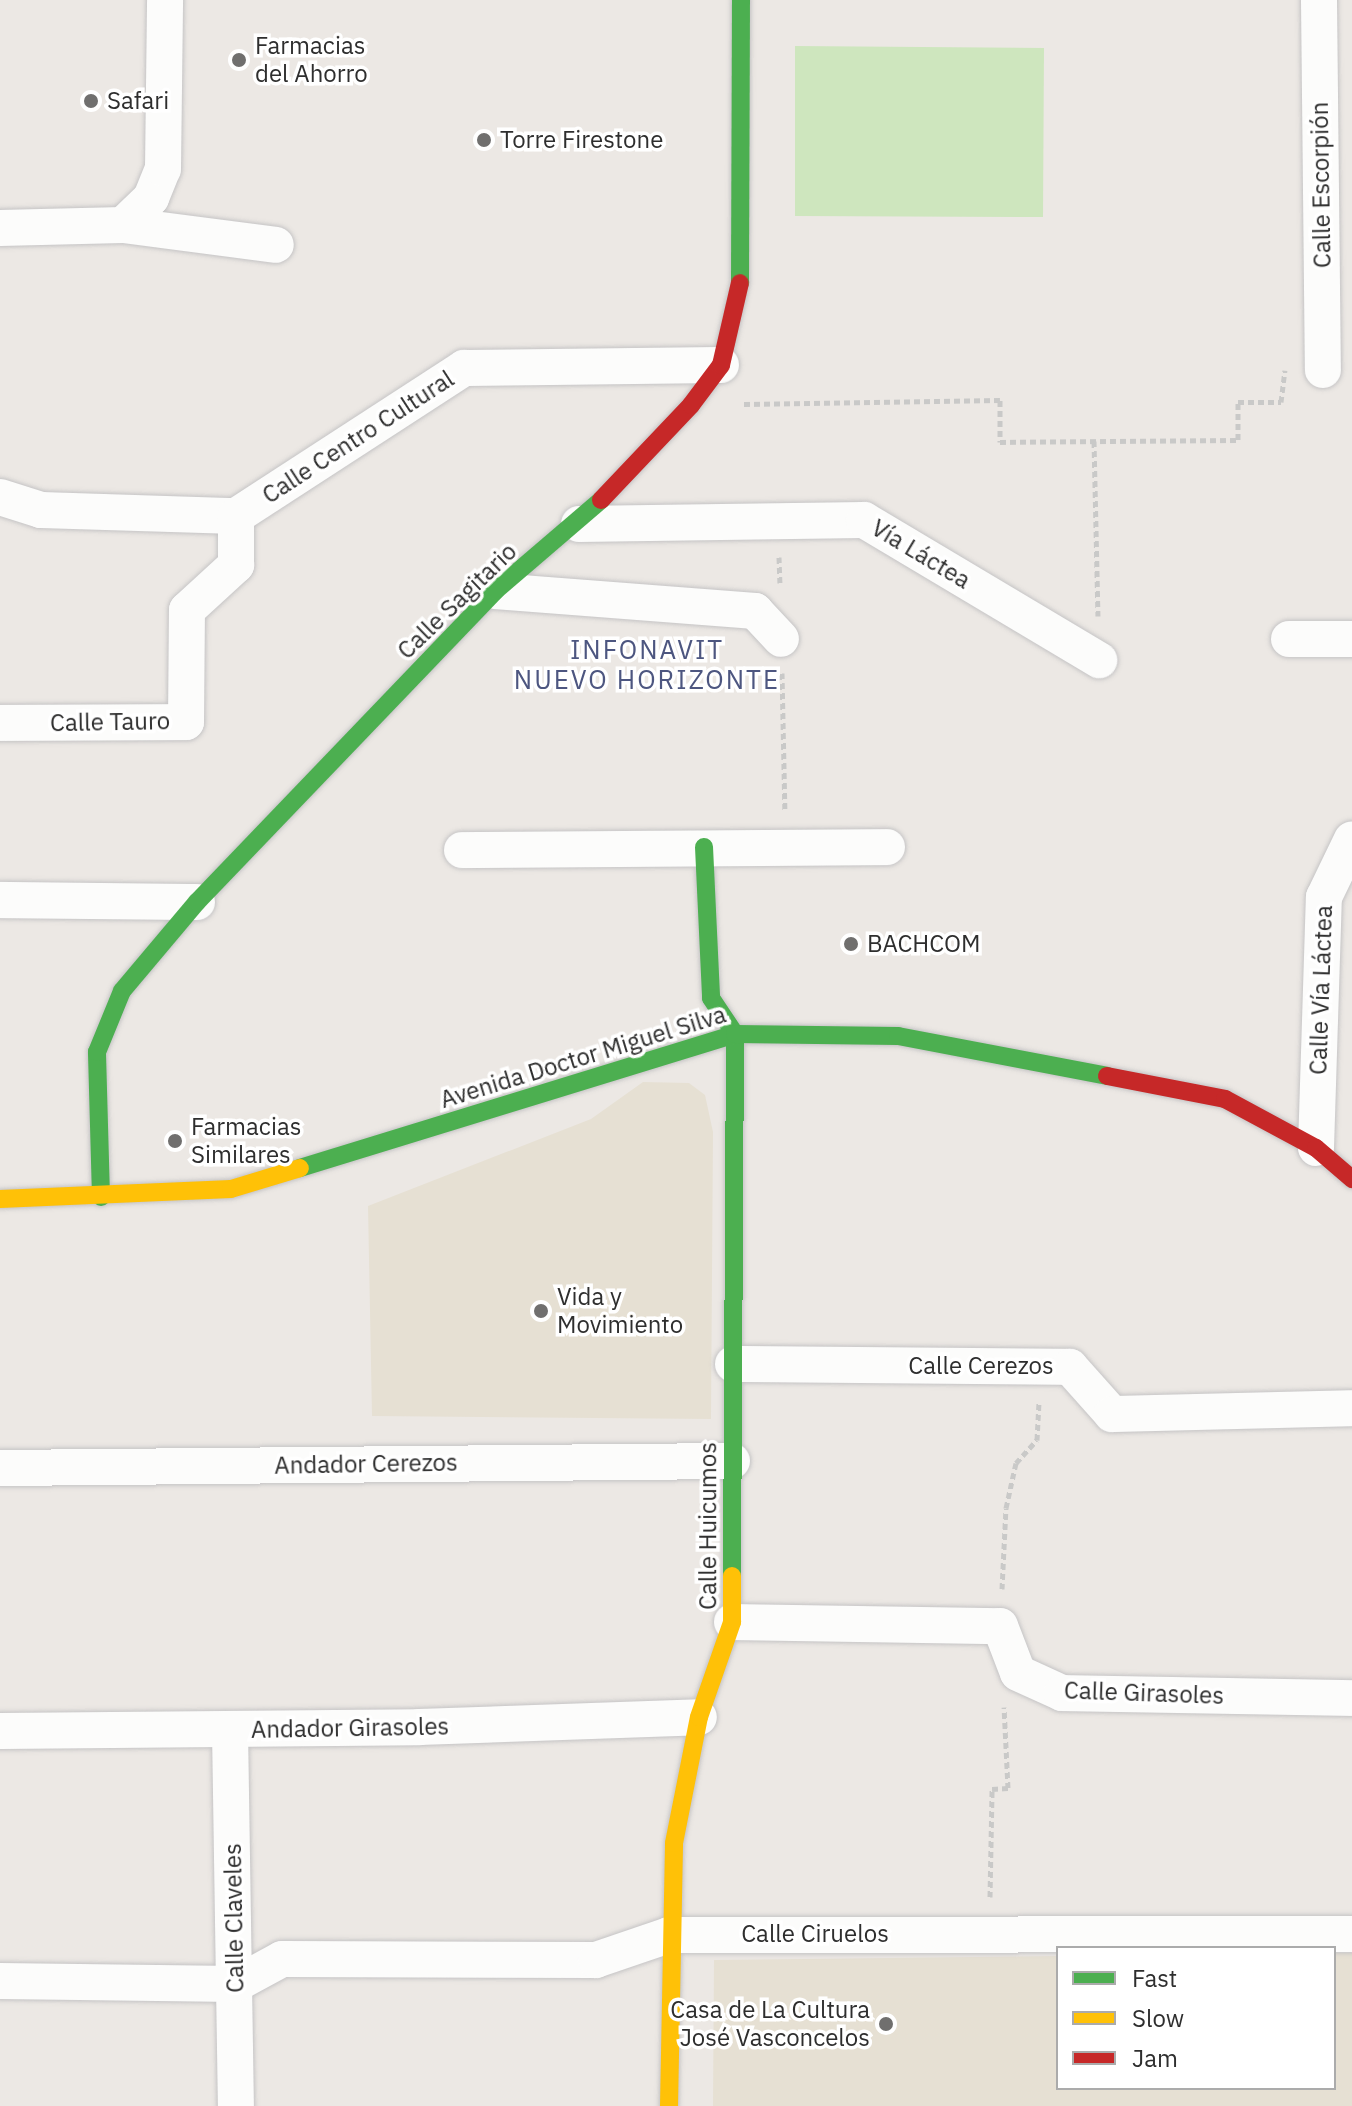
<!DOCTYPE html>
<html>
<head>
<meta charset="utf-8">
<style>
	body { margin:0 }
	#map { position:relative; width:1352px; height:2106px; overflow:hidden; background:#ece8e4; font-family:"IBM Plex Sans",sans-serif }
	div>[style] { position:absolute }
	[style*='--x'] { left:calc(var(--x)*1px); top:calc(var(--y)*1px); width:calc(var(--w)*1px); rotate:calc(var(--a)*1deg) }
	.education>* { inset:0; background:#e6e0d3 }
	.green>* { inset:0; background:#cee6be }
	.path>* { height:5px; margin-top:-2.5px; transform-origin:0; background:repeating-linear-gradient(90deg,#c9c9c8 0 6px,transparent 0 10px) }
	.roads { filter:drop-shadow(0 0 2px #c5c4c5) drop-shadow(0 0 2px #c5c4c5) }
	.street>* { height:36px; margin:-18px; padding:0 18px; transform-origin:18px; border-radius:18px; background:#fcfcfb }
	.fast>* { height:18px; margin:-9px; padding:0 9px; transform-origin:9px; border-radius:9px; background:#4caf50 }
	.slow>* { height:18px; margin:-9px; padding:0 9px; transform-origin:9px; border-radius:9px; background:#ffc107 }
	.jam>* { height:18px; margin:-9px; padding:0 9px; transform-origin:9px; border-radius:9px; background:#c62828 }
	.dots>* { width:22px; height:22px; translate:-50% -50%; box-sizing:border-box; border:4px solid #fff; border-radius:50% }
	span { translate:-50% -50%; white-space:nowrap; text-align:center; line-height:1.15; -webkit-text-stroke:7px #fff; paint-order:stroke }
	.poi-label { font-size:24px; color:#2e2e2e }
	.left { translate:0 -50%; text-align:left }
	.right { translate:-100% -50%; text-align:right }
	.street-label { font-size:24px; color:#2e2e2e }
	.neighbourhood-label { font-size:26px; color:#4d5680; letter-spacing:2px }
	.legend { position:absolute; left:1056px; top:1946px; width:280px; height:144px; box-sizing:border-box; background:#fff; border:2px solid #ababab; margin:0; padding:10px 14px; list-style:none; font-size:24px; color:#2e2e2e }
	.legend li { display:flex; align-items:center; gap:16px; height:40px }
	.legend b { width:40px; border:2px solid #ababab }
</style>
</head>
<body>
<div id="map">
	<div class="education">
		<i style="clip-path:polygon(643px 1082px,689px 1083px,705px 1095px,713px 1132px,711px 1419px,372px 1416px,368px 1206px,591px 1119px)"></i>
		<i style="clip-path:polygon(1334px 1953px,1352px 1953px,1352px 2106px,713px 2106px,714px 1960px,1058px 1956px,1058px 2088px,1334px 2088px)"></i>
	</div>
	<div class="green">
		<i style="clip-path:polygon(795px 46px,1044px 48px,1043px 217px,795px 216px)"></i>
	</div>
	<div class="path">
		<i style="--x:744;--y:404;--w:256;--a:-0.9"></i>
		<i style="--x:1000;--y:400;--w:42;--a:90"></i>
		<i style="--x:1000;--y:442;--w:238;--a:-0.5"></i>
		<i style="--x:1238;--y:440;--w:38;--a:-90"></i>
		<i style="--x:1238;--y:402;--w:43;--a:0"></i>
		<i style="--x:1281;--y:402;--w:32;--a:-83"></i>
		<i style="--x:1094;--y:441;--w:175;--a:88.7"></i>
		<i style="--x:779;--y:557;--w:26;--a:88"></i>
		<i style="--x:782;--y:673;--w:138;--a:88.8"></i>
		<i style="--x:1002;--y:1589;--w:81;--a:-87.2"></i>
		<i style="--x:1006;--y:1508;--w:46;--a:-77.5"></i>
		<i style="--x:1016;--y:1463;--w:31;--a:-48"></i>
		<i style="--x:1037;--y:1440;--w:39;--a:-87"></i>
		<i style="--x:990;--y:1897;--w:108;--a:-88.9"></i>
		<i style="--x:992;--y:1789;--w:16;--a:-4"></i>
		<i style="--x:1008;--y:1788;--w:81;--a:-92.8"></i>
	</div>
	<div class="roads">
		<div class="street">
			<i style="--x:1319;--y:0;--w:370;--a:89.4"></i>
			<i style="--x:123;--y:225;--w:154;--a:7.4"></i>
			<i style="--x:0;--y:228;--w:123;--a:-1.4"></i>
			<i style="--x:123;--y:225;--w:39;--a:-44"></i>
			<i style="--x:151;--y:198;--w:31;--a:-68"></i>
			<i style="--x:163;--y:169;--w:169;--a:-89.3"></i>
			<i style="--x:0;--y:497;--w:43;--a:17.6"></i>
			<i style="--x:41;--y:510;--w:195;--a:1.8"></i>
			<i style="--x:236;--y:516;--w:272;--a:-33"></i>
			<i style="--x:464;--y:368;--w:257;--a:-0.7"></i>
			<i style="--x:579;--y:524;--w:285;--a:-0.8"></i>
			<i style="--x:864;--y:520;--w:274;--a:30.8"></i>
			<i style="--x:495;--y:591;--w:261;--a:4.4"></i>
			<i style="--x:755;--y:611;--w:38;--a:47"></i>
			<i style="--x:1289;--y:639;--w:63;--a:0"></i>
			<i style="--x:0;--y:723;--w:186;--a:-0.3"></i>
			<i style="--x:186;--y:722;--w:112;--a:-89.5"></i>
			<i style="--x:187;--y:610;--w:67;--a:-42.6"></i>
			<i style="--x:236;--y:565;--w:49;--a:-90"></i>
			<i style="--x:462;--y:850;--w:425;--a:-0.4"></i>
			<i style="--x:0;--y:900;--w:197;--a:0.6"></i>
			<i style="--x:1316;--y:1148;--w:251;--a:-88.2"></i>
			<i style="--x:1324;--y:897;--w:64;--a:-64.2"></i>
			<i style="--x:733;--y:1364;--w:337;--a:0.5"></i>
			<i style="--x:1070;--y:1367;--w:63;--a:48.2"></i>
			<i style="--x:1112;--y:1414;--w:240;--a:-1.4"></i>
			<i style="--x:0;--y:1468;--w:732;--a:-0.55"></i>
			<i style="--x:732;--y:1622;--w:268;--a:0.9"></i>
			<i style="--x:1000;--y:1626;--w:50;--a:69"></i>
			<i style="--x:1018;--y:1673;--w:48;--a:24.4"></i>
			<i style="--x:1062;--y:1693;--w:290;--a:1"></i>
			<i style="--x:230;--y:1730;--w:376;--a:89.1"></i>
			<i style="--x:0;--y:1731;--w:419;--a:-0.5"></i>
			<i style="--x:419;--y:1727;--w:280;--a:-2"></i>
			<i style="--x:0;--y:1981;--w:236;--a:0.7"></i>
			<i style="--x:236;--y:1984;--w:52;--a:-28.5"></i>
			<i style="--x:282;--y:1959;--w:314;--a:0.2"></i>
			<i style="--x:596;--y:1960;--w:77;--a:-18.9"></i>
			<i style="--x:669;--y:1935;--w:683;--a:-0.08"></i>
		</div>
		<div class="fast">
			<i style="--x:740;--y:283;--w:283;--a:-89.8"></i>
			<i style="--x:704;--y:847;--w:151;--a:87.3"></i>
			<i style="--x:711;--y:998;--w:43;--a:56.3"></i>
			<i style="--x:735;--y:1034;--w:542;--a:90.32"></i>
			<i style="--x:300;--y:1168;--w:455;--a:-17.1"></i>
			<i style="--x:735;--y:1034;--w:163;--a:0.7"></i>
			<i style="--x:898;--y:1036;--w:213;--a:10.8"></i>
			<i style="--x:101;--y:1197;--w:145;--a:-91.6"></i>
			<i style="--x:97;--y:1052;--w:66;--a:-67.7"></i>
			<i style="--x:122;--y:991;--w:116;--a:-49.9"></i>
			<i style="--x:197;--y:902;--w:431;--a:-46.2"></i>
			<i style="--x:495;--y:591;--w:140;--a:-40.6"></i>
		</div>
		<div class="slow">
			<i style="--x:0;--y:1199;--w:231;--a:-2.5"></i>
			<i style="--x:231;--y:1189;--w:72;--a:-16.9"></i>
			<i style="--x:669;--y:2106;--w:263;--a:-88.9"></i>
			<i style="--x:674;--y:1843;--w:128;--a:-78.8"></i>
			<i style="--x:699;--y:1717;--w:101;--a:-70.8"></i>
			<i style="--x:732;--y:1622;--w:46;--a:-90"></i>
		</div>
		<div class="jam">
			<i style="--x:601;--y:500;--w:131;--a:-46.5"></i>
			<i style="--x:691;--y:405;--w:50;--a:-53.1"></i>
			<i style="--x:721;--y:365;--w:84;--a:-77"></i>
			<i style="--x:1107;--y:1076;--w:120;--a:11"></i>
			<i style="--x:1225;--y:1099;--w:103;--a:28.3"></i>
			<i style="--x:1316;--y:1148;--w:48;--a:40.7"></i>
		</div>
	</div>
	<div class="dots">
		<i style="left:239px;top:60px;background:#706f6e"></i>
		<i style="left:91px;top:101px;background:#706f6e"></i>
		<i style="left:484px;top:140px;background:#706f6e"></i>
		<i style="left:851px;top:944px;background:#706f6e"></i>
		<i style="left:175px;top:1141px;background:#706f6e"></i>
		<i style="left:541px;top:1311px;background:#706f6e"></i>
		<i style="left:886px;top:2024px;background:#706f6e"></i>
	</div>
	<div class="poi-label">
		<span class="left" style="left:255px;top:60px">Farmacias<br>del Ahorro</span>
		<span class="left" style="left:107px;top:101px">Safari</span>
		<span class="left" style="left:500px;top:140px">Torre Firestone</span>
		<span class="left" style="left:867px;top:944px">BACHCOM</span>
		<span class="left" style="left:191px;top:1141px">Farmacias<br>Similares</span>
		<span class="left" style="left:557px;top:1311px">Vida y<br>Movimiento</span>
		<span class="right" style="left:870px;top:2024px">Casa de La Cultura<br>José Vasconcelos</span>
	</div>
	<div class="street-label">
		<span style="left:1321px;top:185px;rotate:-91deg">Calle Escorpión</span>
		<span style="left:358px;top:437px;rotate:-33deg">Calle Centro Cultural</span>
		<span style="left:921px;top:554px;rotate:31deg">Vía Láctea</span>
		<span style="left:457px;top:601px;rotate:-44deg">Calle Sagitario</span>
		<span style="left:110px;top:722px;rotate:-1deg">Calle Tauro</span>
		<span style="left:1321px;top:990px;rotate:-88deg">Calle Vía Láctea</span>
		<span style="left:583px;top:1057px;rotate:-17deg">Avenida Doctor Miguel Silva</span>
		<span style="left:981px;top:1366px">Calle Cerezos</span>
		<span style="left:366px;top:1464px;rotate:-1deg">Andador Cerezos</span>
		<span style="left:708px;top:1526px;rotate:-90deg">Calle Huicumos</span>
		<span style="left:1144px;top:1693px;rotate:2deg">Calle Girasoles</span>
		<span style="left:350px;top:1728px;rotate:-1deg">Andador Girasoles</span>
		<span style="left:234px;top:1918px;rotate:-91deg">Calle Claveles</span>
		<span style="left:815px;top:1934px">Calle Ciruelos</span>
	</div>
	<div class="neighbourhood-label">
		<span style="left:647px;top:665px">INFONAVIT<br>NUEVO HORIZONTE</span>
	</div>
	<ul class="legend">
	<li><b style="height:10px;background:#4caf50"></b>Fast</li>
	<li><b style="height:10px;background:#ffc107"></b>Slow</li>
	<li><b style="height:10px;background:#c62828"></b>Jam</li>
	</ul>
</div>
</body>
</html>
